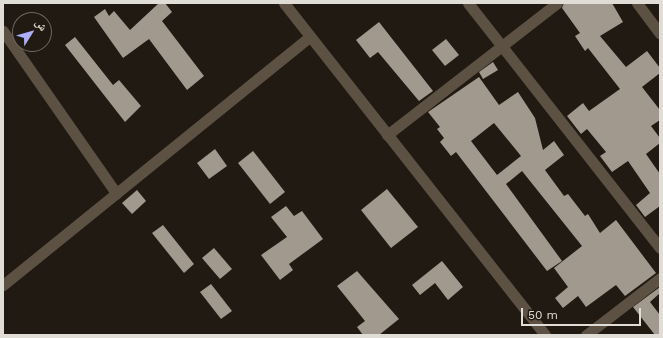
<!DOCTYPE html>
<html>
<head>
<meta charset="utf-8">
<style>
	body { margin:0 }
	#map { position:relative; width:663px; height:338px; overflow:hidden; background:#201a12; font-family:"Work Sans","Noto Naskh Arabic",sans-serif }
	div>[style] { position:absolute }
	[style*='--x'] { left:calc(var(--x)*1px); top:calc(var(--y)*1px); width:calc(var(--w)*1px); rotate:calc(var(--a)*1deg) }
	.building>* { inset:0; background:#a1988e }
	.minor>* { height:11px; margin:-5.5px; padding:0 5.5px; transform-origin:5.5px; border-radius:5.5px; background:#5c5142 }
	.tertiary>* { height:11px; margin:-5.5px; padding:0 5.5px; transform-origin:5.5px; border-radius:5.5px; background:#5c5142 }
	span { translate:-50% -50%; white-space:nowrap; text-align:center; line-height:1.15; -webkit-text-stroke:4px #201a12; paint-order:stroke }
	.frame { position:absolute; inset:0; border:4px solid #e0dcd6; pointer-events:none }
	.north { position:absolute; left:12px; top:12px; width:40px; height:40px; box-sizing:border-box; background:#201a12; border:1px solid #6d6860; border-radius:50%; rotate:53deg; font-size:11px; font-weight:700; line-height:16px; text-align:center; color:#e0dcd6 }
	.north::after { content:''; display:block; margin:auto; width:14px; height:18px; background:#adaefb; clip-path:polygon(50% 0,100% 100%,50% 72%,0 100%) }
	.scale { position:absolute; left:521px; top:308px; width:120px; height:18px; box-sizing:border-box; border:2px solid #e0dcd6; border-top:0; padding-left:5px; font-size:12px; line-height:14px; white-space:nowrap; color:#e0dcd6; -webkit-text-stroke:3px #201a12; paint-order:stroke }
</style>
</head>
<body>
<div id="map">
	<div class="building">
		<i style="clip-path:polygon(159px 3px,165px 3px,172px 12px,162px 21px,204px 76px,187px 90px,149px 39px,123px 58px,94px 17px,105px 9px,109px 16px,114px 11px,130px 30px)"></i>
		<i style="clip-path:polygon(564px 3px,612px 3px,623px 22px,600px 36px,626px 67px,647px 51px,660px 68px,660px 73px,642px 87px,660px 110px,660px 120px,651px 126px,660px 138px,660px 143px,646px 154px,660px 174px,660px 206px,645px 217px,636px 205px,650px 193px,628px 161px,612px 172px,600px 156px,606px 152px,587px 129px,581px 134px,567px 116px,583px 103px,589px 111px,620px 89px,588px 48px,585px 51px,575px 36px,580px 33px,562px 8px)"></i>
		<i style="clip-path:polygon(379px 22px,433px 91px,419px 101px,378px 52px,370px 58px,356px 40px)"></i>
		<i style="clip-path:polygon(75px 37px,113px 85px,119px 80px,141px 106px,125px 122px,65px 45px)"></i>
		<i style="clip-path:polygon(446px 39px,459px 55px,445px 66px,432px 50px)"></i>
		<i style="clip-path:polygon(493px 62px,498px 70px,483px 79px,479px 72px)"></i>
		<i style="clip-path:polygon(evenodd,479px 77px,499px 105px,518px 92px,535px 118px,543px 150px,554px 141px,564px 155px,545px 170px,564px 196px,568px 194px,585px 216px,588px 214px,600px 233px,616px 220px,656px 273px,625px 296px,616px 285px,586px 307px,578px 296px,563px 308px,555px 298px,568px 287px,554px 268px,582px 246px,522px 171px,506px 184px,562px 261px,547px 271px,456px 152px,451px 156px,440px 142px,444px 138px,437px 129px,440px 127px,428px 112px,479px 77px,494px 123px,521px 156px,497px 175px,471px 141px,494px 123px)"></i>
		<i style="clip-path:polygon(215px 149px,227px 166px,209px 179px,197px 163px)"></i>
		<i style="clip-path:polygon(253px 151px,285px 192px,270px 204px,238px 163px)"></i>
		<i style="clip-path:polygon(387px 189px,418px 227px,391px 248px,361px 210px)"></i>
		<i style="clip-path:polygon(137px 190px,146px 201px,132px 214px,122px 203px)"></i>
		<i style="clip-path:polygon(286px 206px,294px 216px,302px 211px,323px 239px,289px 264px,293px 270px,280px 280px,261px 255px,287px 237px,271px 217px)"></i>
		<i style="clip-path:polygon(163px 225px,194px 264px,184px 273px,152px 233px)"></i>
		<i style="clip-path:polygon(214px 248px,232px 269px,220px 279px,202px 258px)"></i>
		<i style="clip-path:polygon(442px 261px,463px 287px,448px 300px,435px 283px,420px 295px,412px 285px)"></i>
		<i style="clip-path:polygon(357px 271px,399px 319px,379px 335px,363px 335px,357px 327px,365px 321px,337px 286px)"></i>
		<i style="clip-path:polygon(211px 284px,232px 311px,221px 319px,200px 292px)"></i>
		<i style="clip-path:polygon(660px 287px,660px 293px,650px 302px,660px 315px,660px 335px,655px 335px,633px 307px)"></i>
	</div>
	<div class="minor">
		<i style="--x:468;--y:3;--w:311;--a:51.9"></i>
		<i style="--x:637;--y:3;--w:38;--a:53"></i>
		<i style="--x:3;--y:31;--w:198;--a:55.1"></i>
		<i style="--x:387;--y:135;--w:215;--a:-37.8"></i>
		<i style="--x:3;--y:285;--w:395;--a:-39"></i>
		<i style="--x:586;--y:335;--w:93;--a:-37.6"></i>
	</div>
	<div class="tertiary">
		<i style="--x:284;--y:3;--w:422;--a:51.8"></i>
	</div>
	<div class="frame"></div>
	<div class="north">ش</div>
	<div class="scale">50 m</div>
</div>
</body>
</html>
